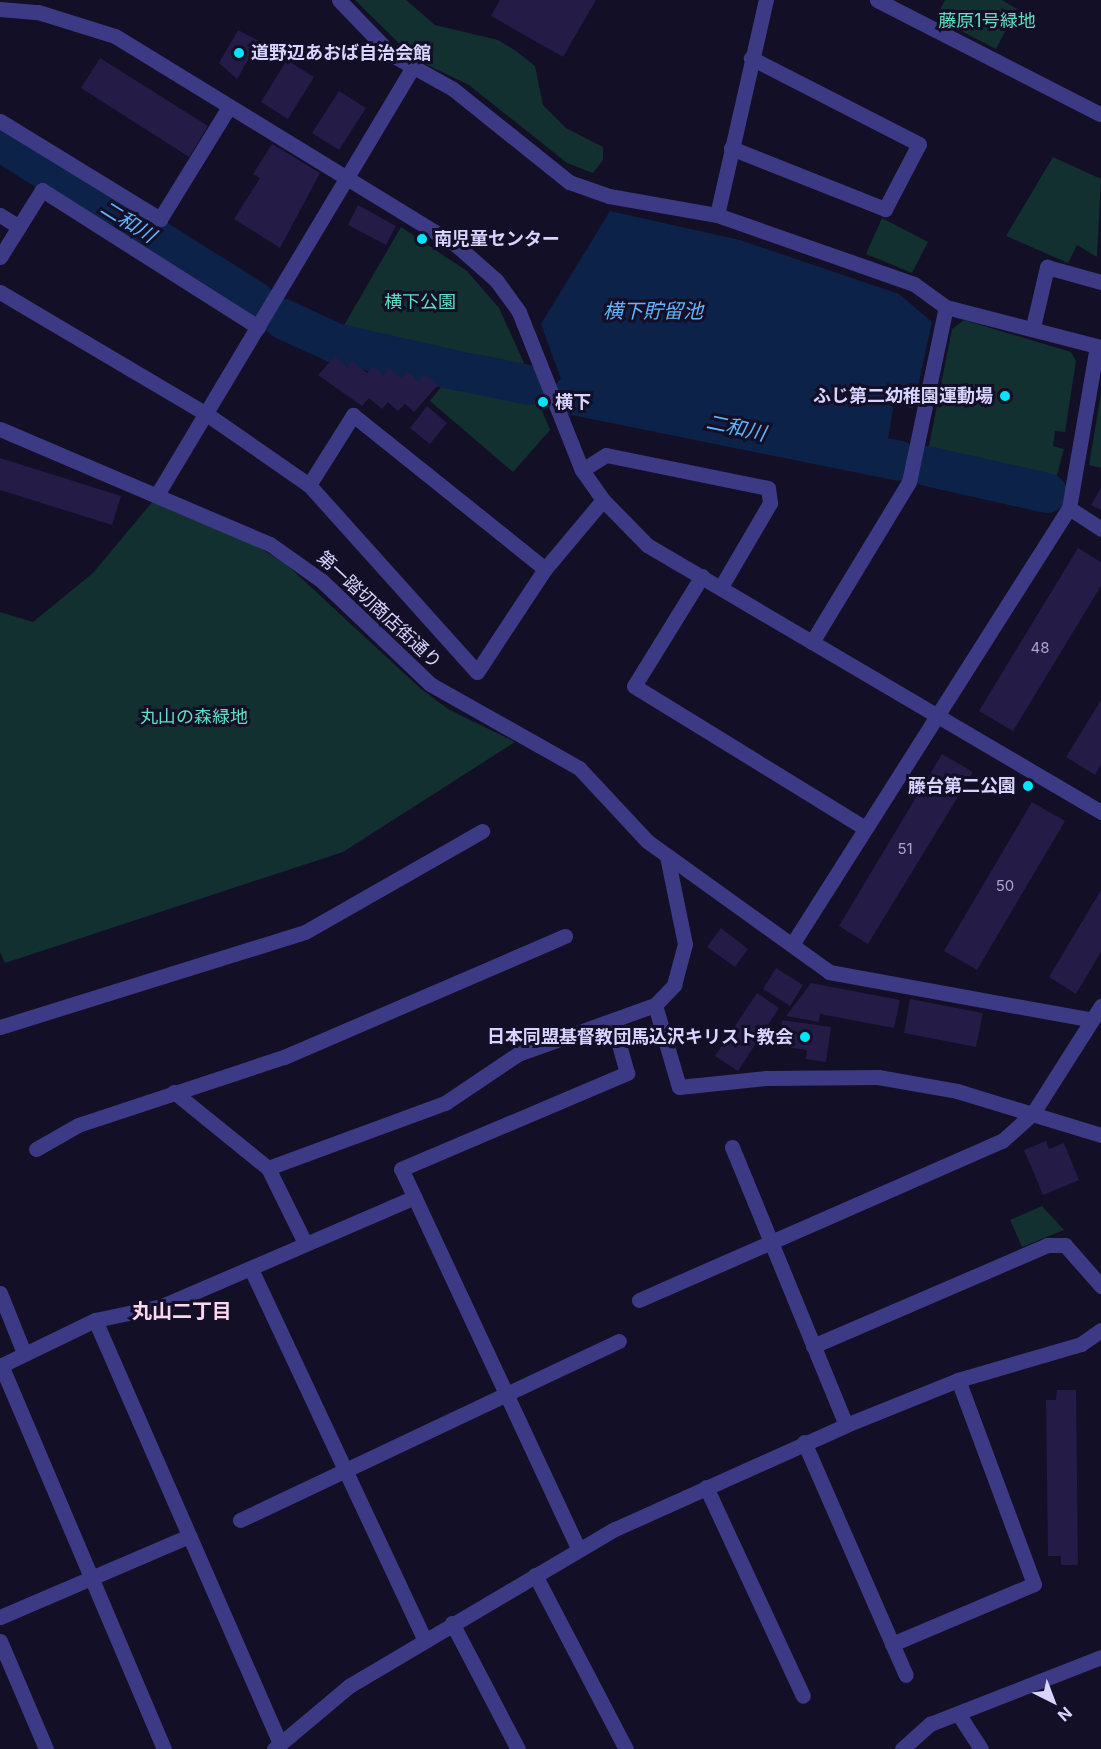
<!DOCTYPE html>
<html>
<head>
<meta charset="utf-8">
<style>
	body { margin:0 }
	#map { position:relative; width:1101px; height:1749px; overflow:hidden; background:#130f26; font-family:Inter,"Noto Sans JP",sans-serif }
	div>[style] { position:absolute }
	[style*='--x'] { left:calc(var(--x)*1px); top:calc(var(--y)*1px); width:calc(var(--w)*1px); rotate:calc(var(--a)*1deg) }
	.green>* { inset:0; background:#12302f }
	.water>* { inset:0; background:#0c2248 }
	.river>* { height:40px; margin:-20px; padding:0 20px; transform-origin:20px; border-radius:20px; background:#0c2248 }
	.building>* { inset:0; background:#241b47 }
	.minor>* { height:15px; margin:-7.5px; padding:0 7.5px; transform-origin:7.5px; border-radius:7.5px; background:#3d3a85 }
	.dots>* { width:16px; height:16px; translate:-50% -50%; box-sizing:border-box; border:3px solid #130f26; border-radius:50% }
	span { translate:-50% -50%; white-space:nowrap; text-align:center; line-height:1.15; -webkit-text-stroke:6px #130f26; paint-order:stroke }
	.number-label { font-size:15px; color:#aca6d1 }
	.number-label span { -webkit-text-stroke-width:0 }
	.park-label { font-size:18px; color:#5fe0c0 }
	.poi-label { font-size:18px; color:#d9d4ff; font-weight:700 }
	.left { translate:0 -50%; text-align:left }
	.right { translate:-100% -50%; text-align:right }
	.street-label { font-size:18px; color:#d9d4ff }
	.water-label { font-size:20px; color:#62b6ff; font-style:italic }
	.neighbourhood-label { font-size:20px; color:#ffd6f0; font-weight:700 }
	.north { position:absolute; left:1023px; top:1671px; width:60px; height:60px; -webkit-text-stroke:4px #130f26; paint-order:stroke; rotate:138deg; font-size:16px; font-weight:700; line-height:24px; text-align:center; color:#d9d4ff }
	.north::after { content:''; display:block; margin:auto; width:21px; height:27px; background:#d9d4ff; clip-path:polygon(50% 0,100% 100%,50% 72%,0 100%) }
</style>
</head>
<body>
<div id="map">
	<div class="green">
		<i style="clip-path:polygon(355px 0,406px 0,435px 25px,498px 40px,516px 51px,535px 66px,543px 105px,566px 128px,603px 147px,603px 160px,593px 173px,567px 163px,469px 85px,415px 59px)"></i>
		<i style="clip-path:polygon(945px 0,1002px 0,1017px 9px,996px 49px,936px 18px)"></i>
		<i style="clip-path:polygon(1053px 157px,1101px 179px,1097px 257px,1077px 245px,1068px 263px,1006px 236px)"></i>
		<i style="clip-path:polygon(882px 218px,928px 242px,912px 273px,866px 254px)"></i>
		<i style="clip-path:polygon(401px 227px,467px 271px,499px 308px,530px 376px,336px 339px)"></i>
		<i style="clip-path:polygon(964px 320px,1071px 352px,1076px 361px,1065px 432px,1055px 431px,1053px 446px,1064px 449px,1054px 486px,926px 461px,952px 329px)"></i>
		<i style="clip-path:polygon(449px 377px,536px 396px,550px 430px,513px 472px,430px 401px)"></i>
		<i style="clip-path:polygon(1101px 393px,1101px 468px,1089px 465px)"></i>
		<i style="clip-path:polygon(153px 501px,242px 537px,286px 564px,420px 688px,448px 709px,515px 742px,343px 852px,5px 963px,0 952px,0 612px,33px 622px,93px 573px)"></i>
		<i style="clip-path:polygon(1042px 1206px,1064px 1230px,1022px 1247px,1010px 1220px)"></i>
	</div>
	<div class="water">
		<i style="clip-path:polygon(610px 211px,740px 240px,899px 294px,932px 322px,913px 409px,894px 403px,887px 445px,562px 382px,541px 324px)"></i>
	</div>
	<div class="river">
		<i style="--x:0;--y:141;--w:302;--a:32.2"></i>
		<i style="--x:283;--y:319;--w:57;--a:24.8"></i>
		<i style="--x:335;--y:343;--w:127;--a:12.7"></i>
		<i style="--x:471;--y:373;--w:59;--a:11.7"></i>
		<i style="--x:573;--y:395;--w:333;--a:11.4"></i>
		<i style="--x:927;--y:466;--w:123;--a:12.7"></i>
	</div>
	<div class="building">
		<i style="clip-path:polygon(500px 0,596px 0,563px 57px,491px 16px)"></i>
		<i style="clip-path:polygon(238px 30px,259px 41px,237px 79px,219px 63px)"></i>
		<i style="clip-path:polygon(100px 58px,208px 126px,189px 157px,81px 88px)"></i>
		<i style="clip-path:polygon(287px 60px,314px 77px,288px 119px,261px 102px)"></i>
		<i style="clip-path:polygon(339px 91px,366px 108px,339px 150px,312px 133px)"></i>
		<i style="clip-path:polygon(272px 144px,320px 173px,280px 248px,234px 219px,260px 178px,253px 174px)"></i>
		<i style="clip-path:polygon(358px 205px,396px 226px,386px 245px,348px 225px)"></i>
		<i style="clip-path:polygon(335px 356px,347px 367px,352px 361px,367px 373px,373px 366px,383px 375px,389px 368px,401px 378px,407px 371px,419px 381px,425px 374px,438px 385px,414px 412px,405px 404px,398px 411px,388px 402px,382px 409px,369px 398px,362px 406px,318px 375px)"></i>
		<i style="clip-path:polygon(427px 406px,447px 423px,430px 444px,410px 428px)"></i>
		<i style="clip-path:polygon(0 458px,121px 496px,112px 525px,0 490px)"></i>
		<i style="clip-path:polygon(1101px 488px,1101px 510px,1091px 505px)"></i>
		<i style="clip-path:polygon(1078px 548px,1101px 562px,1101px 586px,1013px 731px,979px 711px)"></i>
		<i style="clip-path:polygon(1101px 700px,1101px 765px,1095px 775px,1066px 757px)"></i>
		<i style="clip-path:polygon(942px 754px,973px 772px,868px 944px,839px 926px)"></i>
		<i style="clip-path:polygon(1032px 802px,1065px 821px,977px 970px,944px 951px)"></i>
		<i style="clip-path:polygon(1101px 890px,1101px 952px,1076px 994px,1049px 977px)"></i>
		<i style="clip-path:polygon(721px 928px,748px 949px,735px 967px,707px 947px)"></i>
		<i style="clip-path:polygon(776px 968px,803px 985px,790px 1006px,763px 989px)"></i>
		<i style="clip-path:polygon(811px 983px,900px 1000px,894px 1028px,820px 1014px,819px 1022px,786px 1016px)"></i>
		<i style="clip-path:polygon(757px 993px,779px 1008px,738px 1071px,715px 1056px)"></i>
		<i style="clip-path:polygon(910px 999px,983px 1013px,976px 1047px,904px 1033px)"></i>
		<i style="clip-path:polygon(782px 1020px,831px 1027px,826px 1062px,806px 1059px,807px 1050px,778px 1046px)"></i>
		<i style="clip-path:polygon(1046px 1141px,1049px 1149px,1064px 1143px,1079px 1180px,1043px 1195px,1024px 1150px)"></i>
		<i style="clip-path:polygon(1057px 1390px,1076px 1390px,1078px 1565px,1061px 1565px,1061px 1556px,1048px 1556px,1046px 1400px,1056px 1400px)"></i>
	</div>
	<div class="minor">
		<i style="--x:339;--y:0;--w:76;--a:46.1"></i>
		<i style="--x:392;--y:55;--w:70;--a:29.1"></i>
		<i style="--x:453;--y:89;--w:149;--a:38.7"></i>
		<i style="--x:569;--y:182;--w:42;--a:19.3"></i>
		<i style="--x:609;--y:196;--w:110;--a:10"></i>
		<i style="--x:717;--y:215;--w:209;--a:19.3"></i>
		<i style="--x:914;--y:284;--w:39;--a:36"></i>
		<i style="--x:946;--y:307;--w:160;--a:14.5"></i>
		<i style="--x:877;--y:0;--w:250;--a:27.1"></i>
		<i style="--x:0;--y:9;--w:38;--a:5"></i>
		<i style="--x:38;--y:12;--w:81;--a:17.3"></i>
		<i style="--x:115;--y:36;--w:399;--a:31.5"></i>
		<i style="--x:455;--y:244;--w:55;--a:41.3"></i>
		<i style="--x:496;--y:280;--w:39;--a:54"></i>
		<i style="--x:519;--y:312;--w:170;--a:68.3"></i>
		<i style="--x:582;--y:470;--w:37;--a:55"></i>
		<i style="--x:603;--y:500;--w:63;--a:45.6"></i>
		<i style="--x:647;--y:545;--w:527;--a:30.46"></i>
		<i style="--x:0;--y:121;--w:188;--a:31.5"></i>
		<i style="--x:160;--y:219;--w:132;--a:-58.4"></i>
		<i style="--x:731;--y:148;--w:166;--a:21.6"></i>
		<i style="--x:885;--y:209;--w:73;--a:-62.4"></i>
		<i style="--x:919;--y:144;--w:189;--a:-152.9"></i>
		<i style="--x:0;--y:215;--w:22;--a:32"></i>
		<i style="--x:717;--y:215;--w:221;--a:-77.2"></i>
		<i style="--x:0;--y:257;--w:79;--a:-57.9"></i>
		<i style="--x:42;--y:190;--w:256;--a:32.4"></i>
		<i style="--x:0;--y:292;--w:238;--a:30.6"></i>
		<i style="--x:205;--y:413;--w:126;--a:34.7"></i>
		<i style="--x:309;--y:485;--w:251;--a:48.1"></i>
		<i style="--x:477;--y:672;--w:123;--a:-56.6"></i>
		<i style="--x:545;--y:569;--w:90;--a:-50"></i>
		<i style="--x:1033;--y:327;--w:62;--a:-76.9"></i>
		<i style="--x:1047;--y:267;--w:56;--a:15.5"></i>
		<i style="--x:0;--y:429;--w:293;--a:23.1"></i>
		<i style="--x:270;--y:544;--w:64;--a:35.4"></i>
		<i style="--x:322;--y:581;--w:149;--a:43.6"></i>
		<i style="--x:430;--y:684;--w:171;--a:29.4"></i>
		<i style="--x:579;--y:768;--w:100;--a:47"></i>
		<i style="--x:647;--y:841;--w:224;--a:35.7"></i>
		<i style="--x:829;--y:972;--w:267;--a:10.3"></i>
		<i style="--x:582;--y:470;--w:28;--a:-32"></i>
		<i style="--x:606;--y:455;--w:165;--a:11.5"></i>
		<i style="--x:768;--y:488;--w:15;--a:82"></i>
		<i style="--x:770;--y:503;--w:97;--a:120.3"></i>
		<i style="--x:309;--y:485;--w:83;--a:-57.8"></i>
		<i style="--x:353;--y:415;--w:246;--a:38.7"></i>
		<i style="--x:158;--y:493;--w:494;--a:-59.1"></i>
		<i style="--x:1069;--y:508;--w:38;--a:33"></i>
		<i style="--x:702;--y:576;--w:129;--a:121.7"></i>
		<i style="--x:634;--y:686;--w:271;--a:31.6"></i>
		<i style="--x:812;--y:642;--w:187;--a:-58.8"></i>
		<i style="--x:909;--y:482;--w:179;--a:-78.1"></i>
		<i style="--x:793;--y:943;--w:515;--a:-57.61"></i>
		<i style="--x:1069;--y:508;--w:164;--a:-80.2"></i>
		<i style="--x:655;--y:1005;--w:85;--a:73.7"></i>
		<i style="--x:679;--y:1087;--w:87;--a:-5.9"></i>
		<i style="--x:766;--y:1078;--w:112;--a:-0.5"></i>
		<i style="--x:878;--y:1077;--w:80;--a:10"></i>
		<i style="--x:957;--y:1091;--w:151;--a:17"></i>
		<i style="--x:0;--y:1027;--w:319;--a:-17.3"></i>
		<i style="--x:305;--y:932;--w:204;--a:-29.7"></i>
		<i style="--x:174;--y:1092;--w:121;--a:39"></i>
		<i style="--x:268;--y:1168;--w:84;--a:63.7"></i>
		<i style="--x:732;--y:1147;--w:300;--a:67.7"></i>
		<i style="--x:36;--y:1149;--w:48;--a:-29.7"></i>
		<i style="--x:78;--y:1125;--w:217;--a:-18.3"></i>
		<i style="--x:284;--y:1057;--w:306;--a:-23.3"></i>
		<i style="--x:268;--y:1168;--w:189;--a:-20.2"></i>
		<i style="--x:445;--y:1103;--w:88;--a:-33.9"></i>
		<i style="--x:518;--y:1054;--w:145;--a:-19.7"></i>
		<i style="--x:655;--y:1005;--w:28;--a:-46"></i>
		<i style="--x:674;--y:985;--w:42;--a:-75"></i>
		<i style="--x:685;--y:944;--w:90;--a:-101.6"></i>
		<i style="--x:251;--y:1269;--w:408;--a:64.9"></i>
		<i style="--x:0;--y:1293;--w:65;--a:68.2"></i>
		<i style="--x:639;--y:1300;--w:396;--a:-23.7"></i>
		<i style="--x:1002;--y:1141;--w:42;--a:-42.1"></i>
		<i style="--x:1033;--y:1113;--w:127;--a:-57.6"></i>
		<i style="--x:95;--y:1320;--w:463;--a:66.4"></i>
		<i style="--x:813;--y:1346;--w:255;--a:-23.3"></i>
		<i style="--x:1047;--y:1245;--w:18;--a:0"></i>
		<i style="--x:1065;--y:1245;--w:55;--a:48.7"></i>
		<i style="--x:1;--y:1365;--w:417;--a:67"></i>
		<i style="--x:0;--y:1366;--w:106;--a:-25.8"></i>
		<i style="--x:95;--y:1320;--w:68;--a:-11.8"></i>
		<i style="--x:162;--y:1306;--w:275;--a:-23.3"></i>
		<i style="--x:804;--y:1442;--w:254;--a:66.4"></i>
		<i style="--x:706;--y:1487;--w:230;--a:65.1"></i>
		<i style="--x:240;--y:1520;--w:419;--a:-25.3"></i>
		<i style="--x:578;--y:1548;--w:418;--a:-115"></i>
		<i style="--x:401;--y:1169;--w:246;--a:-23"></i>
		<i style="--x:627;--y:1073;--w:52;--a:-105.6"></i>
		<i style="--x:535;--y:1575;--w:196;--a:62.4"></i>
		<i style="--x:0;--y:1617;--w:206;--a:-23.2"></i>
		<i style="--x:452;--y:1623;--w:142;--a:62.4"></i>
		<i style="--x:0;--y:1641;--w:117;--a:66.9"></i>
		<i style="--x:892;--y:1644;--w:154;--a:-22.9"></i>
		<i style="--x:1034;--y:1584;--w:218;--a:-110.4"></i>
		<i style="--x:959;--y:1715;--w:40;--a:57.1"></i>
		<i style="--x:274;--y:1749;--w:98;--a:-40"></i>
		<i style="--x:349;--y:1686;--w:309;--a:-30.6"></i>
		<i style="--x:615;--y:1529;--w:253;--a:-24.2"></i>
		<i style="--x:846;--y:1425;--w:121;--a:-21.9"></i>
		<i style="--x:958;--y:1380;--w:128;--a:-16.3"></i>
		<i style="--x:1081;--y:1344;--w:24;--a:-35"></i>
		<i style="--x:902;--y:1749;--w:38;--a:-42"></i>
		<i style="--x:930;--y:1724;--w:184;--a:-21.4"></i>
	</div>
	<div class="dots">
		<i style="left:239px;top:53px;background:#00e5ff"></i>
		<i style="left:422px;top:239px;background:#00e5ff"></i>
		<i style="left:1005px;top:396px;background:#00e5ff"></i>
		<i style="left:543px;top:402px;background:#00e5ff"></i>
		<i style="left:1028px;top:786px;background:#00e5ff"></i>
		<i style="left:805px;top:1037px;background:#00e5ff"></i>
	</div>
	<div class="number-label">
		<span style="left:1040px;top:648px">48</span>
		<span style="left:905px;top:849px">51</span>
		<span style="left:1005px;top:886px">50</span>
	</div>
	<div class="park-label">
		<span style="left:987px;top:21px">藤原1号緑地</span>
		<span style="left:420px;top:302px">横下公園</span>
		<span style="left:194px;top:717px">丸山の森緑地</span>
	</div>
	<div class="poi-label">
		<span class="left" style="left:251px;top:53px">道野辺あおば自治会館</span>
		<span class="left" style="left:434px;top:239px">南児童センター</span>
		<span class="right" style="left:993px;top:396px">ふじ第二幼稚園運動場</span>
		<span class="left" style="left:555px;top:402px">横下</span>
		<span class="right" style="left:1016px;top:786px">藤台第二公園</span>
		<span class="right" style="left:793px;top:1037px">日本同盟基督教団馬込沢キリスト教会</span>
	</div>
	<div class="street-label">
		<span style="left:379px;top:610px;rotate:43deg">第一踏切商店街通り</span>
	</div>
	<div class="water-label">
		<span style="left:128px;top:222px;rotate:32deg">二和川</span>
		<span style="left:653px;top:311px">横下貯留池</span>
		<span style="left:736px;top:428px;rotate:12deg">二和川</span>
	</div>
	<div class="neighbourhood-label">
		<span style="left:182px;top:1311px">丸山二丁目</span>
	</div>
	<div class="north">N</div>
</div>
</body>
</html>
